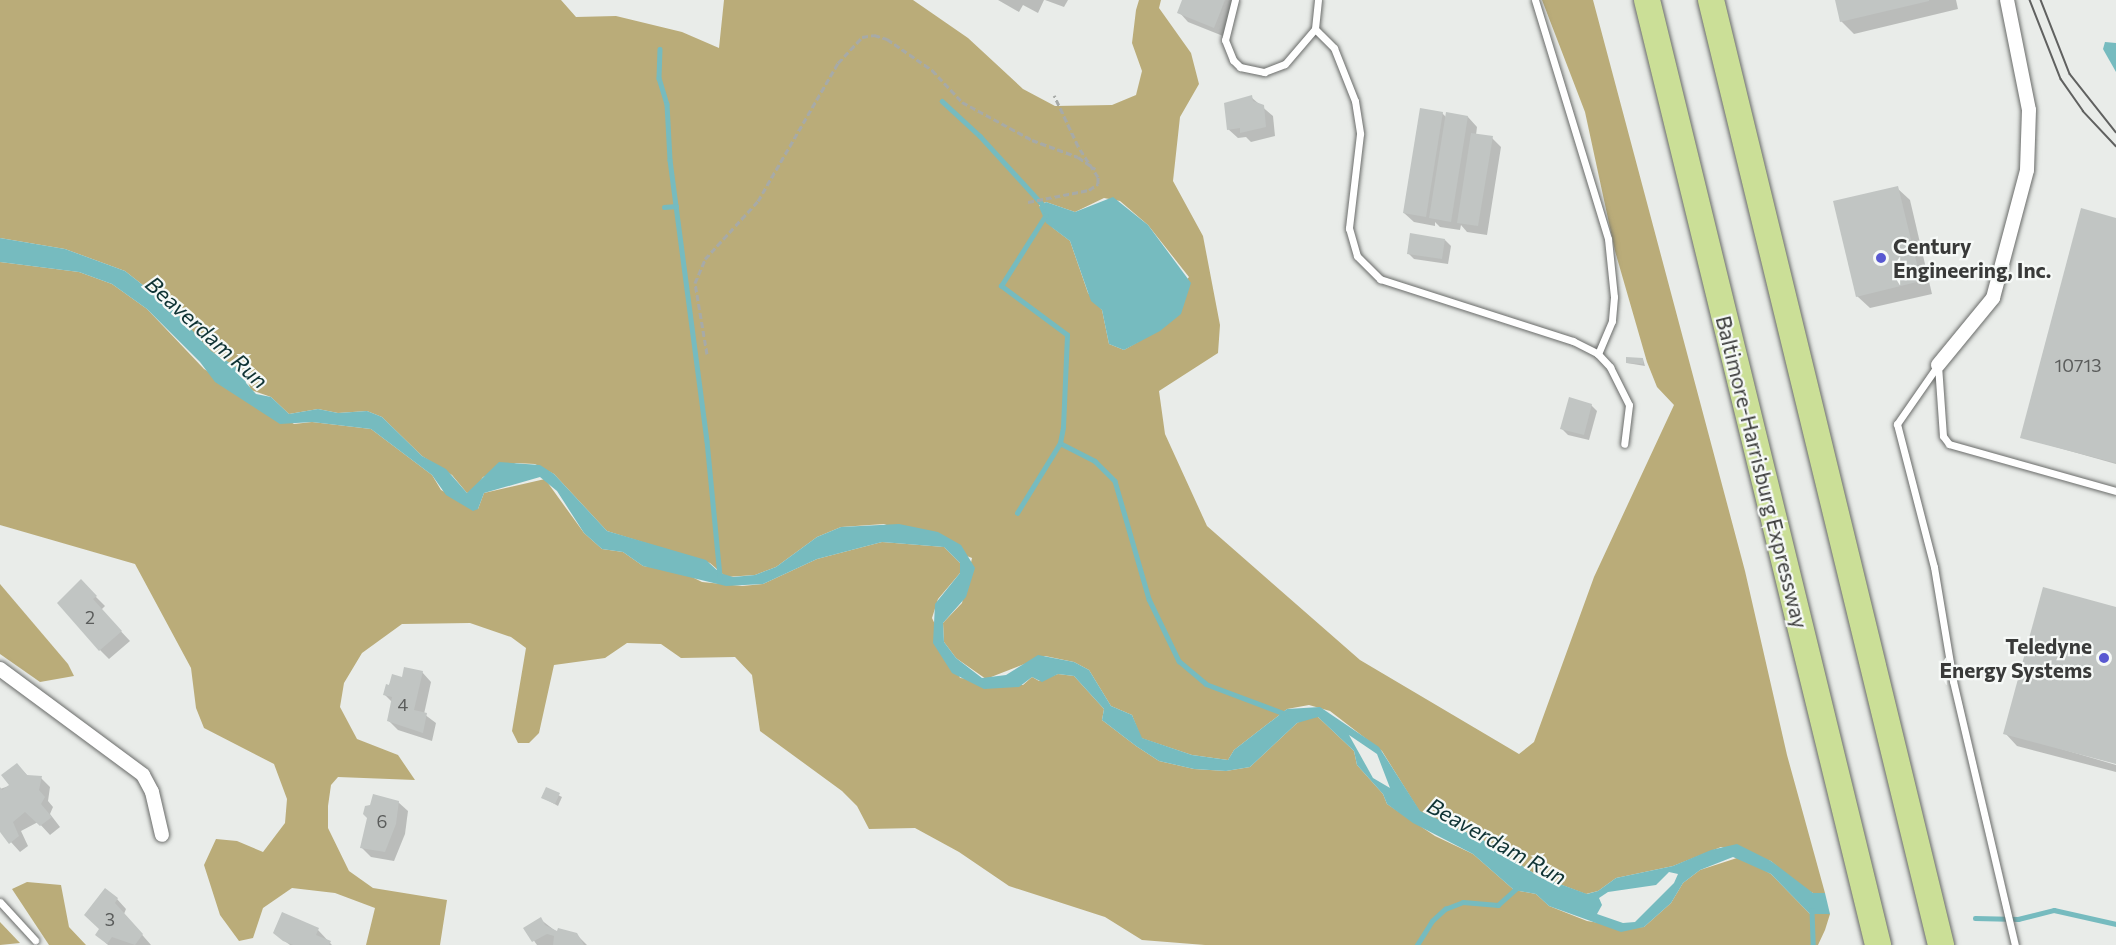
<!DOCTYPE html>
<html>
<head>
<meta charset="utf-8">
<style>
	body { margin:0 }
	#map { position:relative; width:2116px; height:945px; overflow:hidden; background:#e9ece9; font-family:Commissioner,sans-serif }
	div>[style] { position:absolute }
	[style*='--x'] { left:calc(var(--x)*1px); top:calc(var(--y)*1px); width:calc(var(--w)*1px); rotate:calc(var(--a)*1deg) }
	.forest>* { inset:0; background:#baac79 }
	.water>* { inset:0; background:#76bbbf }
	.shadow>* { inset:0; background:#0003 }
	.stream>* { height:4.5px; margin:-2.25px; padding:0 2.25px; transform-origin:2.25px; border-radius:2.25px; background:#76bbbf }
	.building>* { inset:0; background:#c1c5c3 }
	.path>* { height:3px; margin-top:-1.5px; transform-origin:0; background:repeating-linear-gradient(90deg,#a7aaa7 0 6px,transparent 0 9px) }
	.roads { filter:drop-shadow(0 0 2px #696b69) drop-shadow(0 0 2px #696b69) }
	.service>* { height:7px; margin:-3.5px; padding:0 3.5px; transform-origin:3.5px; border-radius:3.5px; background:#fff }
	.minor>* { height:14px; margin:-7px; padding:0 7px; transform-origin:7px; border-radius:7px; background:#fff }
	.motorway>* { height:26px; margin:-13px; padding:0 13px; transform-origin:13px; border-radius:13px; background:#cbdf97 }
	.tram>* { height:1.5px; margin:-0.75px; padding:0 0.75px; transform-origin:0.75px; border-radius:0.75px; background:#606160 }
	.dots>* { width:16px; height:16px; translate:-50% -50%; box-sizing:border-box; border:3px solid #f6f9f7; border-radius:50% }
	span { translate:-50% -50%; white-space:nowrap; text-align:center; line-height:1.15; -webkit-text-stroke:4.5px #f6f9f7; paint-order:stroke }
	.number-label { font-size:18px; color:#5b5d5c }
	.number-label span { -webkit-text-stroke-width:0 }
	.poi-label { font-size:21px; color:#393a39; font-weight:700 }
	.left { translate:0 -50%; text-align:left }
	.right { translate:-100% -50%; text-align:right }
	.street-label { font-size:21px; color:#393a39 }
	.water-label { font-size:22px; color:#0f3334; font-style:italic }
</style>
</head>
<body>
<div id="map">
	<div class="forest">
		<i style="clip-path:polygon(evenodd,0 0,561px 0,576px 17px,616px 16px,682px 32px,719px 48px,724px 0,913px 0,968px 38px,1023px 89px,1055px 106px,1112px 105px,1136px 95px,1142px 71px,1132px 43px,1136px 10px,1139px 0,1161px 0,1159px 8px,1191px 53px,1199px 84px,1180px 117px,1173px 181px,1203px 236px,1220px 325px,1218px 353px,1159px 391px,1165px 434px,1207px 526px,1360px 660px,1519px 754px,1534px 742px,1594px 577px,1674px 405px,1657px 387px,1647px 362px,1615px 251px,1585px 112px,1542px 0,1593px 0,1745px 571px,1787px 755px,1825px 893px,1813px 893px,1800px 886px,1771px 861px,1721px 847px,1673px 866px,1616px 878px,1598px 891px,1586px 894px,1538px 876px,1483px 840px,1420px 812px,1382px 751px,1330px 711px,1309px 705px,1287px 709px,1234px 750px,1228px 760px,1192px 755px,1141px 738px,1132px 715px,1111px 706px,1089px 670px,1074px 662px,1045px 656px,986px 679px,956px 658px,944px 642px,943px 623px,962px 603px,972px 558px,884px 524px,841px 527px,817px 537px,776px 567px,755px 575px,726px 577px,710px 563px,607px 531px,554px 474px,535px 464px,516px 463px,483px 477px,473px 491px,467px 493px,452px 475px,422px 456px,382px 417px,367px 411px,338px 413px,318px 409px,289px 414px,271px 397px,251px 390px,244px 372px,211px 352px,172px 308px,125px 271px,65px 249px,0 238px,0 0,1104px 198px,1120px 201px,1148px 225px,1189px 277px,1138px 342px,1124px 350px,1109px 344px,1102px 310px,1088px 293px,1070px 241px,1053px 228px,1039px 205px,1046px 202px,1075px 212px,1104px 198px)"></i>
		<i style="clip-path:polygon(0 262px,79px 272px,112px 284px,147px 309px,204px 369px,294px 424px,312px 422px,371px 429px,432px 475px,441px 490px,478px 509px,484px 493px,545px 479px,584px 533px,602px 549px,623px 552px,643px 566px,682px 572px,702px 582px,742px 586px,763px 584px,817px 559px,882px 542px,944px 547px,960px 563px,960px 573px,938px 599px,932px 618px,960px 678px,1023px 685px,1032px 677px,1039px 681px,1058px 674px,1074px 676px,1104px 709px,1102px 720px,1136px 746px,1159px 761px,1194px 769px,1226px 771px,1250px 767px,1297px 723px,1308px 717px,1318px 717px,1354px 751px,1357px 765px,1383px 794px,1387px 804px,1435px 836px,1473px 854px,1514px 890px,1536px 894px,1549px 906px,1587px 921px,1606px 924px,1614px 929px,1644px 927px,1671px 903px,1683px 883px,1700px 870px,1740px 857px,1771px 874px,1810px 914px,1830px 914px,1825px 930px,1818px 945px,1205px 945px,1142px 940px,1105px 917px,1009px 886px,959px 852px,915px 828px,869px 829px,857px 806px,842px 791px,760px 731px,752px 675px,735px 657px,681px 658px,661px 644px,627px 643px,605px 658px,554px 665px,539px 733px,529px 743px,518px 743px,512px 731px,526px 648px,511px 637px,470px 623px,402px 624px,362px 653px,344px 683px,340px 707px,357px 739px,398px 755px,415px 780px,338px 777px,331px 785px,328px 806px,328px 828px,349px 871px,373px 888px,447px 900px,440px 945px,366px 945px,375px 908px,335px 893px,292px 888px,263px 908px,253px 938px,239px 941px,220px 915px,204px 865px,216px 839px,237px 841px,263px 852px,285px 823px,287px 799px,274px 764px,204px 728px,196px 708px,191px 668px,135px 564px,0 525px)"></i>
		<i style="clip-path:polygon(0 584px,68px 664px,74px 676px,40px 682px,0 654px)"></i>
		<i style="clip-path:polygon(27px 882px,61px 885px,69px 927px,86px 945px,49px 945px,12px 889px)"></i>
		<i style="clip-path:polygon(0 922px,20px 943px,0 945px)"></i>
	</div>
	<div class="water">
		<i style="clip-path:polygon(2105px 42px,2116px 43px,2116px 72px,2103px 49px)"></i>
		<i style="clip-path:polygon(1113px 197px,1148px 225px,1191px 283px,1181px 314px,1160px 331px,1124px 350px,1109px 344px,1102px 310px,1091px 301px,1070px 241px,1046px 223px,1039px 207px,1046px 202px,1075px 212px)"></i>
		<i style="clip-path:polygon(evenodd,0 238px,65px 249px,125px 271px,172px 308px,211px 351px,244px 372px,246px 383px,256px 394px,271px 397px,289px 414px,318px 409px,338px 413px,367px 411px,382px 417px,422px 456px,446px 469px,467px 493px,499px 462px,540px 465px,554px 474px,607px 531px,706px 560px,720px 573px,733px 577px,755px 575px,776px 567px,817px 537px,841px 527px,899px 524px,938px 532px,961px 545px,975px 568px,966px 597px,943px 623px,944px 642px,956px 658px,982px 678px,1006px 675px,1038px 655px,1074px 662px,1089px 670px,1111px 706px,1132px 715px,1142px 738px,1192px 755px,1228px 760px,1234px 750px,1287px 709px,1320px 707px,1379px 747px,1420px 811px,1483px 840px,1538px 876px,1587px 894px,1598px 891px,1616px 878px,1673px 866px,1711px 850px,1737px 844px,1771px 861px,1813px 893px,1825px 893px,1830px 914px,1810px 914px,1771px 874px,1733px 857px,1700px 870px,1683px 883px,1671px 903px,1644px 927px,1621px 932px,1549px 906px,1536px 894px,1514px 890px,1473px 854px,1413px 823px,1387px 804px,1383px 794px,1357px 765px,1354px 751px,1318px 717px,1297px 723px,1250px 767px,1226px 771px,1194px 769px,1159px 761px,1136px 746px,1102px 720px,1104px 709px,1074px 676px,1058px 674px,1042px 682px,1032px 677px,1019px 687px,984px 689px,952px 673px,933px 643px,935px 604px,960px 573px,960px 563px,944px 547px,882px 542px,817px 559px,763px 584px,726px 586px,643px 566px,623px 552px,602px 549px,584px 533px,557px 491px,540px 477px,484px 493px,478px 509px,473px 511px,446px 495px,432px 475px,371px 429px,312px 422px,280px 424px,215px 382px,200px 362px,147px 309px,112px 284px,79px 272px,0 262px,0 238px,1349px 735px,1377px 754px,1390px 788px,1373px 778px,1349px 735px,0 238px,1669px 872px,1678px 874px,1674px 883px,1635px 922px,1623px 923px,1597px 914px,1602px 905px,1599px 898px,1608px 892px,1656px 885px,1669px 872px)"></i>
	</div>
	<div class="shadow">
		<i style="clip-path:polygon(998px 0,1044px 0,1038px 13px,1023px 5px,1019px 12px)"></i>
		<i style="clip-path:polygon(1045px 0,1068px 0,1064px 7px)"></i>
		<i style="clip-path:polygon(1185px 0,1238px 0,1223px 36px,1188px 22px,1179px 12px)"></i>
		<i style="clip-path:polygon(1836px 0,1956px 0,1958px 9px,1854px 34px,1841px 21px)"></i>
		<i style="clip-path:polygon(1251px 97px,1273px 116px,1275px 136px,1251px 142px,1246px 137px,1238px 138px,1228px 129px)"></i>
		<i style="clip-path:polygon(1442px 113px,1447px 118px,1468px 117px,1477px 127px,1476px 135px,1492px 138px,1501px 147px,1487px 235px,1467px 232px,1461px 225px,1460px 230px,1440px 227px,1435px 222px,1435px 226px,1414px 222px,1404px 213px)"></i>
		<i style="clip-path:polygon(1897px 188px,1910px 200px,1932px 294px,1870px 308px,1857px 296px)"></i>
		<i style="clip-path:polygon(2116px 219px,2116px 464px,2021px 437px)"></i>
		<i style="clip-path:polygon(1445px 240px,1451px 246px,1448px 264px,1414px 259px,1408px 253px)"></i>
		<i style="clip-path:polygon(1643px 359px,1645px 366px,1627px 363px)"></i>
		<i style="clip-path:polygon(1591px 405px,1597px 411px,1589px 440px,1568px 435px,1562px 429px)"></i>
		<i style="clip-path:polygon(81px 582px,105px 606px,101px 610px,130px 641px,109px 659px,100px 650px)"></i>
		<i style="clip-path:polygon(2116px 608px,2116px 762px,2018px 736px,2116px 765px,2116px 772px,2017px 746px,2005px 733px)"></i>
		<i style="clip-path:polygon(422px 672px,431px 682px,424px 714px,436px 723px,432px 741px,398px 730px,389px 721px,393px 703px,385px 695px,393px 676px,403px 678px)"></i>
		<i style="clip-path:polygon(17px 765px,28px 776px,41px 778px,50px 787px,48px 801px,53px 807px,50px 814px,60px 827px,50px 835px,38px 822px,21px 831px,28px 846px,20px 852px,0 830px,0 789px,12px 785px)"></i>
		<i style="clip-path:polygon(546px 789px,562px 797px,558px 806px,542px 797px)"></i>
		<i style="clip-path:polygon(398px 802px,408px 811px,405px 834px,394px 861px,371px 857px,362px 848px,369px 818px)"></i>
		<i style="clip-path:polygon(117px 899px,126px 909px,124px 914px,151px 945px,108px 945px,97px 934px,101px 929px,86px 915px)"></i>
		<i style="clip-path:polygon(540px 919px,558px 933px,576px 934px,587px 945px,537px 945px,525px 928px)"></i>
		<i style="clip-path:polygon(318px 930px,332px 945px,290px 945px,274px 933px)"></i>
	</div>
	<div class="stream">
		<i style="--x:660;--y:49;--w:29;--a:92"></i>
		<i style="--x:659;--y:78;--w:27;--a:73"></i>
		<i style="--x:667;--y:104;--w:56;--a:86.9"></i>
		<i style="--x:670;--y:160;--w:283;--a:82.5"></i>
		<i style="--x:707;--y:441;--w:137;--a:84.5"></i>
		<i style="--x:942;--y:101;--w:52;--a:42.6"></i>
		<i style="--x:980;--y:136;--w:95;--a:47.6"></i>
		<i style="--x:664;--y:207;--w:12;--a:-5"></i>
		<i style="--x:1060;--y:443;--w:39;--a:27"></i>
		<i style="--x:1095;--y:461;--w:28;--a:45"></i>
		<i style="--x:1115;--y:481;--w:123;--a:73.9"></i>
		<i style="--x:1149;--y:599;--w:69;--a:64.2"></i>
		<i style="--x:1179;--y:661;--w:35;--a:40"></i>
		<i style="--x:1206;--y:684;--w:85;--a:20.6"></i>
		<i style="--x:1017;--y:513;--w:82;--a:-58.4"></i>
		<i style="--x:1060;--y:443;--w:16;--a:-79"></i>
		<i style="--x:1063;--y:427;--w:92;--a:-87.5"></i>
		<i style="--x:1067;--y:335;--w:82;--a:-143.4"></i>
		<i style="--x:1001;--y:286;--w:83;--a:-57.8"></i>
		<i style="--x:1812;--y:910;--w:35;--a:88"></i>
		<i style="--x:1975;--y:918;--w:43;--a:1.3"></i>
		<i style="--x:2018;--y:919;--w:37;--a:-14"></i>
		<i style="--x:2054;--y:910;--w:64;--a:12.7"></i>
		<i style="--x:1417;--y:945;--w:28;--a:-58"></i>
		<i style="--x:1432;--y:921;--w:18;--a:-43"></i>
		<i style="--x:1445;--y:909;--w:19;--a:-21"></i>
		<i style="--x:1463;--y:902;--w:35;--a:5"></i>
		<i style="--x:1498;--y:905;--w:25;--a:-42"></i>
	</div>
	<div class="building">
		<i style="clip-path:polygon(1182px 0,1225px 0,1214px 28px,1177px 13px)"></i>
		<i style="clip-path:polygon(1835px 0,1929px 0,1929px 1px,1840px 22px)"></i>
		<i style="clip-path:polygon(1252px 95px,1253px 101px,1264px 105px,1266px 127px,1240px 133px,1240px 128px,1227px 130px,1224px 103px)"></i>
		<i style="clip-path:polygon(1420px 108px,1443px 112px,1426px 217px,1403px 213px)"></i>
		<i style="clip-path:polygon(1446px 112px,1468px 116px,1451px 222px,1429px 218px)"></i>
		<i style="clip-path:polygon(1471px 133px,1493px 136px,1478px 226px,1457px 223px)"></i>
		<i style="clip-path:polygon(1898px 186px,1921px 281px,1856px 297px,1833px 201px)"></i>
		<i style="clip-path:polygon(2081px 208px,2116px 218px,2116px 463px,2020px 438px)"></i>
		<i style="clip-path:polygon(1410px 233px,1445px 239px,1442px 259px,1407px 254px)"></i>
		<i style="clip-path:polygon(1626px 357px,1643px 358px,1643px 364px,1626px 363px)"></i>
		<i style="clip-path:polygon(1569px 397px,1592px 404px,1584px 435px,1560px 429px)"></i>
		<i style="clip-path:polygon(81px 579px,97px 596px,93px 599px,122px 631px,99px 651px,57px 603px)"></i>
		<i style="clip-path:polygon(2043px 587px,2116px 607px,2116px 764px,2003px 734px)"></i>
		<i style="clip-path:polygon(404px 667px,423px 671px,414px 710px,427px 713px,423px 733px,387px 721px,392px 697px,383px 695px,386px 684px,389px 685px,392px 674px,402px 677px)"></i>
		<i style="clip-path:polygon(17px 763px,27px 775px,42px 776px,39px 790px,45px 797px,41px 804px,52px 817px,40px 826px,25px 812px,13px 822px,19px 836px,9px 844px,0 832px,0 787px,2px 790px,9px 785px,1px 775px)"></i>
		<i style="clip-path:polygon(546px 787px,560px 793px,555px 804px,541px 798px)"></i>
		<i style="clip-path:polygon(373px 794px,399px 801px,396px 824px,385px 852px,360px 848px,367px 818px,363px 814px,365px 806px,370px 805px)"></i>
		<i style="clip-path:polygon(105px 888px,118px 898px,115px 903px,143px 934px,135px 945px,112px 937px,107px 944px,95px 935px,99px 929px,84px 915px)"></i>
		<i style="clip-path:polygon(282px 912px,319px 928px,316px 935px,331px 941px,329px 945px,293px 945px,283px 941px,273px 933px)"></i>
		<i style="clip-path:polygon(541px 917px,545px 925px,557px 931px,558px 928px,577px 933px,584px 945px,553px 945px,554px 936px,547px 934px,532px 942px,523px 928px)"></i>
	</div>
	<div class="path">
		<i style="--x:1028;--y:202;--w:62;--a:-11.1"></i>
		<i style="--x:1089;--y:190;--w:11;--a:-34"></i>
		<i style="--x:1098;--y:184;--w:7;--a:-90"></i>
		<i style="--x:1098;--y:177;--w:37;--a:-123"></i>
		<i style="--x:1078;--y:146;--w:56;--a:-115.2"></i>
		<i style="--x:707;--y:354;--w:72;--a:-99.6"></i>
		<i style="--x:695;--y:283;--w:26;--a:-67"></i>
		<i style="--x:705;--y:259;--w:79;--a:-47.6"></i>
		<i style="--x:758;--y:201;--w:160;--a:-59.9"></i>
		<i style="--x:838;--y:63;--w:35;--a:-47"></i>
		<i style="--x:862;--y:37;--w:12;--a:-9"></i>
		<i style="--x:874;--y:35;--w:14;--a:17"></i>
		<i style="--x:887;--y:39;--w:55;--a:34.6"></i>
		<i style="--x:932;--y:70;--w:44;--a:46.8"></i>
		<i style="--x:962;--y:102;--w:80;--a:28.5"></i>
		<i style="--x:1032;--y:140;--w:49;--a:20.3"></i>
		<i style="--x:1078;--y:157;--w:21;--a:35"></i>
	</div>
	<div class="roads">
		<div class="service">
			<i style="--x:1235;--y:0;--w:41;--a:104"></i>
			<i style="--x:1225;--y:40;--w:22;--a:68"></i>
			<i style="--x:1233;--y:60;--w:10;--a:45"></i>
			<i style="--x:1240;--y:67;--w:25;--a:12"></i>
			<i style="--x:1264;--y:72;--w:22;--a:-21"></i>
			<i style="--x:1285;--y:64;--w:46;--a:-49.4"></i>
			<i style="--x:1318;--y:0;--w:29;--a:96"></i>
			<i style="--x:1315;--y:29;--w:27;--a:45"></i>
			<i style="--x:1334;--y:48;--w:57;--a:68.4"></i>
			<i style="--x:1355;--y:101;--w:33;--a:81"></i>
			<i style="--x:1360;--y:134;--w:95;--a:96.7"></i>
			<i style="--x:1349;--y:228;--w:29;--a:74"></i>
			<i style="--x:1357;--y:256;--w:33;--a:45"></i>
			<i style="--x:1380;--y:279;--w:203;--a:17.8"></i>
			<i style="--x:1573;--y:341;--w:28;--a:27"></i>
			<i style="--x:1598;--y:354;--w:18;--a:47"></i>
			<i style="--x:1610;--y:367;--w:42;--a:63.4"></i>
			<i style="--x:1629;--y:405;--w:39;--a:97"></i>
			<i style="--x:1535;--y:0;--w:250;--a:73"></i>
			<i style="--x:1608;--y:239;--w:58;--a:84.1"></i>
			<i style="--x:1614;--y:297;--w:24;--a:95"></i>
			<i style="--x:1612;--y:321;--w:36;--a:113"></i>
			<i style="--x:1938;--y:365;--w:72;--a:124.8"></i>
			<i style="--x:1897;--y:424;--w:148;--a:75.5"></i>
			<i style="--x:1934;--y:567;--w:116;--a:80.5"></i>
			<i style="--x:1953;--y:681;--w:271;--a:76.8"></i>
			<i style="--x:1938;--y:365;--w:71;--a:86"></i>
			<i style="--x:1943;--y:436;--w:10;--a:53"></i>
			<i style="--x:1949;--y:444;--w:173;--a:15.7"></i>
			<i style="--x:0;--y:902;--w:52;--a:47.4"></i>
		</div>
		<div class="minor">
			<i style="--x:1938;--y:365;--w:87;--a:-50.6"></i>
			<i style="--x:1993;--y:298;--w:132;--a:-75.1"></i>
			<i style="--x:2027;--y:170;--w:60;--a:-88.1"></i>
			<i style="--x:2029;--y:110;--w:112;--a:-101.3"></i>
			<i style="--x:0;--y:669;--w:178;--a:36.5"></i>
			<i style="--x:143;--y:775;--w:19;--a:62"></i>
			<i style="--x:152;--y:792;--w:44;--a:76.9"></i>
		</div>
		<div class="motorway">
			<i style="--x:1647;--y:0;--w:973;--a:76.26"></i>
			<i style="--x:1711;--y:0;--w:973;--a:76.32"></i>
		</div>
	</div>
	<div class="tram">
		<i style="--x:2030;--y:0;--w:85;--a:68.6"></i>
		<i style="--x:2061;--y:79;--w:39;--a:55"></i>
		<i style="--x:2083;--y:111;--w:48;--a:46.7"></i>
		<i style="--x:2041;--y:0;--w:79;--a:68.6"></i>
		<i style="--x:2070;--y:74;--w:74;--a:51.6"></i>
	</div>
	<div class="dots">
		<i style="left:1881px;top:258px;background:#5959d1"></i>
		<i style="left:2104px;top:658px;background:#5959d1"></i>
	</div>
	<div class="number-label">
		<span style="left:2078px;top:365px">10713</span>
		<span style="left:90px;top:617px">2</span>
		<span style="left:403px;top:704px">4</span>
		<span style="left:382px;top:821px">6</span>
		<span style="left:110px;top:919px">3</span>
	</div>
	<div class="poi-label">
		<span class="left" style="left:1893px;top:258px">Century<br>Engineering, Inc.</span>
		<span class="right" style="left:2092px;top:658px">Teledyne<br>Energy Systems</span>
	</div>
	<div class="street-label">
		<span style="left:1762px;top:472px;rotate:76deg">Baltimore-Harrisburg Expressway</span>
	</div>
	<div class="water-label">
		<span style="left:207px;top:332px;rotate:42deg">Beaverdam Run</span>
		<span style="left:1497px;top:841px;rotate:29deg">Beaverdam Run</span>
	</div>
</div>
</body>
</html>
